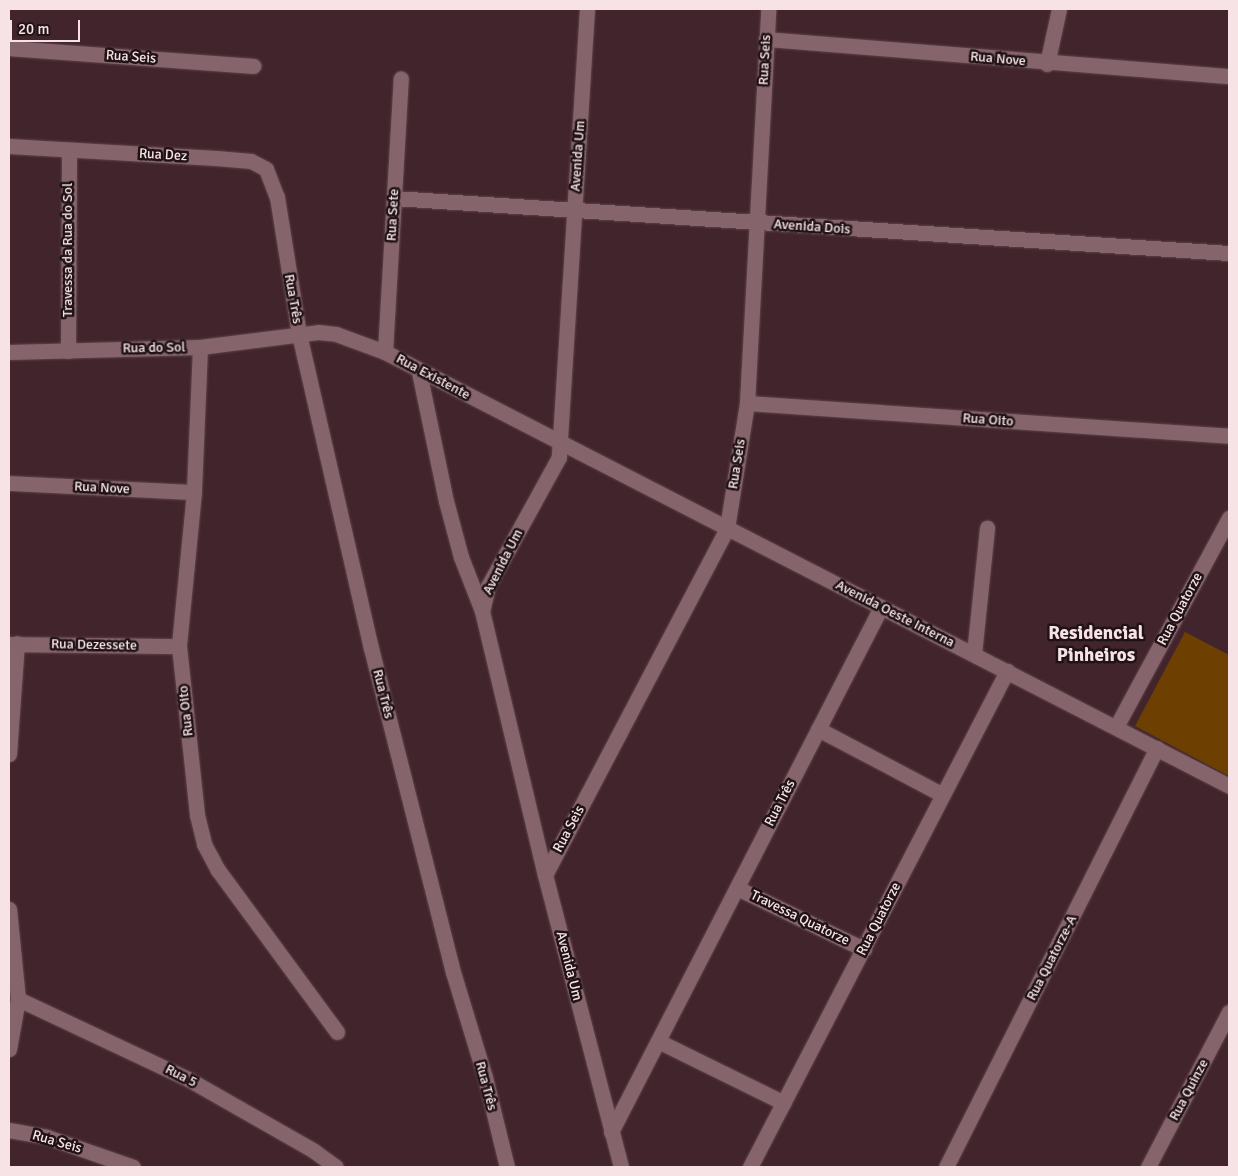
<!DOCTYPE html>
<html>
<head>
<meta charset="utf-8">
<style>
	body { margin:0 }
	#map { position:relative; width:1238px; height:1176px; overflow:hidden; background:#42252c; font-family:Signika,sans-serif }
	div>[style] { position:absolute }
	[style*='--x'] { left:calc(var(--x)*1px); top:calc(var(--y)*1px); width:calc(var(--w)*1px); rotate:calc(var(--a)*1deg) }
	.green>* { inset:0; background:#6d4001 }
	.roads { filter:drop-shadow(0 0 1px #5e444b) drop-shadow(0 0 1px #5e444b) }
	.minor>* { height:15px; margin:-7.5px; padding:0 7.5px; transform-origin:7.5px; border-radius:7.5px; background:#86646b }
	span { translate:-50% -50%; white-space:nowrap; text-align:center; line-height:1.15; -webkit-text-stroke:5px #201316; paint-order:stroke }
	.street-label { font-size:14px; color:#f7e2e6 }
	.district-label { font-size:19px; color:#f7e2e6; font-weight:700 }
	.frame { position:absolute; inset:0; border:10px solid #f7e2e6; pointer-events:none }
	.scale { position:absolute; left:10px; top:20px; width:70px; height:22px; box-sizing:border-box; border:2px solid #f7e2e6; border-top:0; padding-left:6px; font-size:15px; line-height:18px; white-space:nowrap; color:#f7e2e6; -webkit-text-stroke:4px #201316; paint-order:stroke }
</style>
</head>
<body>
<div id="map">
	<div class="green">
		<i style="clip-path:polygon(1185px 632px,1229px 655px,1229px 776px,1135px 726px)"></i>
	</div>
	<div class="roads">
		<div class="minor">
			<i style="--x:587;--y:9;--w:449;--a:93.6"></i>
			<i style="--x:559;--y:457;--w:147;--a:118.8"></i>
			<i style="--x:488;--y:586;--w:26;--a:103"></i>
			<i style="--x:482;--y:611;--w:271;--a:76.6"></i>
			<i style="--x:545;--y:875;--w:302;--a:75.4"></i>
			<i style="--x:766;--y:39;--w:464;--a:4.6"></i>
			<i style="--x:9;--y:48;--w:245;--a:4.2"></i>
			<i style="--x:1047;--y:64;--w:56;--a:-77.7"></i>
			<i style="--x:9;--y:146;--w:207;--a:3.3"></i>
			<i style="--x:216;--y:158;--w:35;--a:5"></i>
			<i style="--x:251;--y:161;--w:17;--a:28"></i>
			<i style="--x:266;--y:169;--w:30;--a:69"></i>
			<i style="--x:277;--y:197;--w:139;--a:80.9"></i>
			<i style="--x:299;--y:334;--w:322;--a:77.1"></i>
			<i style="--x:371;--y:648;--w:334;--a:75.8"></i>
			<i style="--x:453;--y:972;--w:110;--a:73.1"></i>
			<i style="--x:485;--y:1077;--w:93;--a:76.3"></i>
			<i style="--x:394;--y:198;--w:837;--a:3.77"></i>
			<i style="--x:200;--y:347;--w:145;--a:92.4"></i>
			<i style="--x:194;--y:492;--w:155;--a:95.6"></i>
			<i style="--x:179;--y:646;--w:170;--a:83.9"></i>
			<i style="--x:197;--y:815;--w:30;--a:76"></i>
			<i style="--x:204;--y:844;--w:30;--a:62"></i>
			<i style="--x:218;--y:870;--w:201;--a:53.7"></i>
			<i style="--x:68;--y:351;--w:201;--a:-89.7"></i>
			<i style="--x:9;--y:352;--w:191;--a:-1.5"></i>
			<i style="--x:200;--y:347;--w:119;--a:-7.2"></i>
			<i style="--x:318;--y:332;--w:18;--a:6"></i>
			<i style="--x:336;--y:334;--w:52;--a:20.2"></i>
			<i style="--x:385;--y:352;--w:949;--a:27.21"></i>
			<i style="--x:385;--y:352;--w:274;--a:-86.7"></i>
			<i style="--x:419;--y:372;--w:132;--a:78.2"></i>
			<i style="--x:446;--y:501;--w:58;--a:75"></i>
			<i style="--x:461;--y:557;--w:58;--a:68.7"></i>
			<i style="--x:747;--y:403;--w:483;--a:3.9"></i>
			<i style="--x:9;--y:483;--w:185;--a:2.8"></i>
			<i style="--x:9;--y:644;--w:170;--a:0.7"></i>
			<i style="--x:974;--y:654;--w:127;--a:-84.1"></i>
			<i style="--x:1116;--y:727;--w:238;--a:-61.6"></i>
			<i style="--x:818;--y:729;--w:141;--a:27.8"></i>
			<i style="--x:9;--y:754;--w:111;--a:-85.9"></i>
			<i style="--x:545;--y:875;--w:392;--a:-62.3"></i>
			<i style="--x:727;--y:528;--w:127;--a:-80.9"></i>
			<i style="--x:747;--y:403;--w:395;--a:-86.9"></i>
			<i style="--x:737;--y:888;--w:141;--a:25.7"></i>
			<i style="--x:9;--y:909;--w:90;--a:84.3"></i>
			<i style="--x:18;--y:999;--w:51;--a:100.2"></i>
			<i style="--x:18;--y:999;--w:188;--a:25.2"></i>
			<i style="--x:188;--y:1079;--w:145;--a:29.7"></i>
			<i style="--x:314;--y:1151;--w:27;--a:36"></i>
			<i style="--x:658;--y:1041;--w:140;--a:26.2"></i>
			<i style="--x:9;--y:1130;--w:39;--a:10"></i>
			<i style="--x:47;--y:1137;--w:91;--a:19.2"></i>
			<i style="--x:611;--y:1132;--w:590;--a:-62.78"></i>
			<i style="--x:750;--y:1167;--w:559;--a:-62.61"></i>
			<i style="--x:946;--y:1167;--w:469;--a:-63.3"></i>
			<i style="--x:1148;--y:1167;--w:175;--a:-62.4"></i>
		</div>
	</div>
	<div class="street-label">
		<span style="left:131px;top:57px;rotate:4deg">Rua Seis</span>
		<span style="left:998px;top:59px;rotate:5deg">Rua Nove</span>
		<span style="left:765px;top:60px;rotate:-87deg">Rua Seis</span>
		<span style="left:163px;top:155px;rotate:3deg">Rua Dez</span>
		<span style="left:578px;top:156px;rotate:-86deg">Avenida Um</span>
		<span style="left:393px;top:215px;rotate:-87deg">Rua Sete</span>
		<span style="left:812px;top:227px;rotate:4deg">Avenida Dois</span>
		<span style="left:68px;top:250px;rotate:-90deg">Travessa da Rua do Sol</span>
		<span style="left:293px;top:299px;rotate:80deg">Rua Três</span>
		<span style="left:154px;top:348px;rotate:-1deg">Rua do Sol</span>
		<span style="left:433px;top:377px;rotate:28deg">Rua Existente</span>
		<span style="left:988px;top:420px;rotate:4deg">Rua Oito</span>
		<span style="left:737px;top:464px;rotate:-81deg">Rua Seis</span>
		<span style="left:102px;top:488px;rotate:3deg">Rua Nove</span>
		<span style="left:503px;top:562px;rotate:-63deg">Avenida Um</span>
		<span style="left:1180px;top:609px;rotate:-62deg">Rua Quatorze</span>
		<span style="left:895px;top:614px;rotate:27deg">Avenida Oeste Interna</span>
		<span style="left:94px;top:645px;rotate:1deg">Rua Dezessete</span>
		<span style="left:383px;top:694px;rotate:76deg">Rua Três</span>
		<span style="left:186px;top:711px;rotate:-96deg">Rua Oito</span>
		<span style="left:780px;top:803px;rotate:-63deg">Rua Três</span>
		<span style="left:569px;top:829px;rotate:-62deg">Rua Seis</span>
		<span style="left:800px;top:918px;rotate:26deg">Travessa Quatorze</span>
		<span style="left:879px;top:919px;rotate:-63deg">Rua Quatorze</span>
		<span style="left:1052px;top:958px;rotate:-63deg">Rua Quatorze-A</span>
		<span style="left:569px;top:966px;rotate:76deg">Avenida Um</span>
		<span style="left:181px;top:1076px;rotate:27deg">Rua 5</span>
		<span style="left:486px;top:1086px;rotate:75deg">Rua Três</span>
		<span style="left:1189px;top:1090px;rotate:-62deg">Rua Quinze</span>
		<span style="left:57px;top:1142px;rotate:16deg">Rua Seis</span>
	</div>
	<div class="district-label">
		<span style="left:1096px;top:645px">Residencial<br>Pinheiros</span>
	</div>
	<div class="frame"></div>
	<div class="scale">20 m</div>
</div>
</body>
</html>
